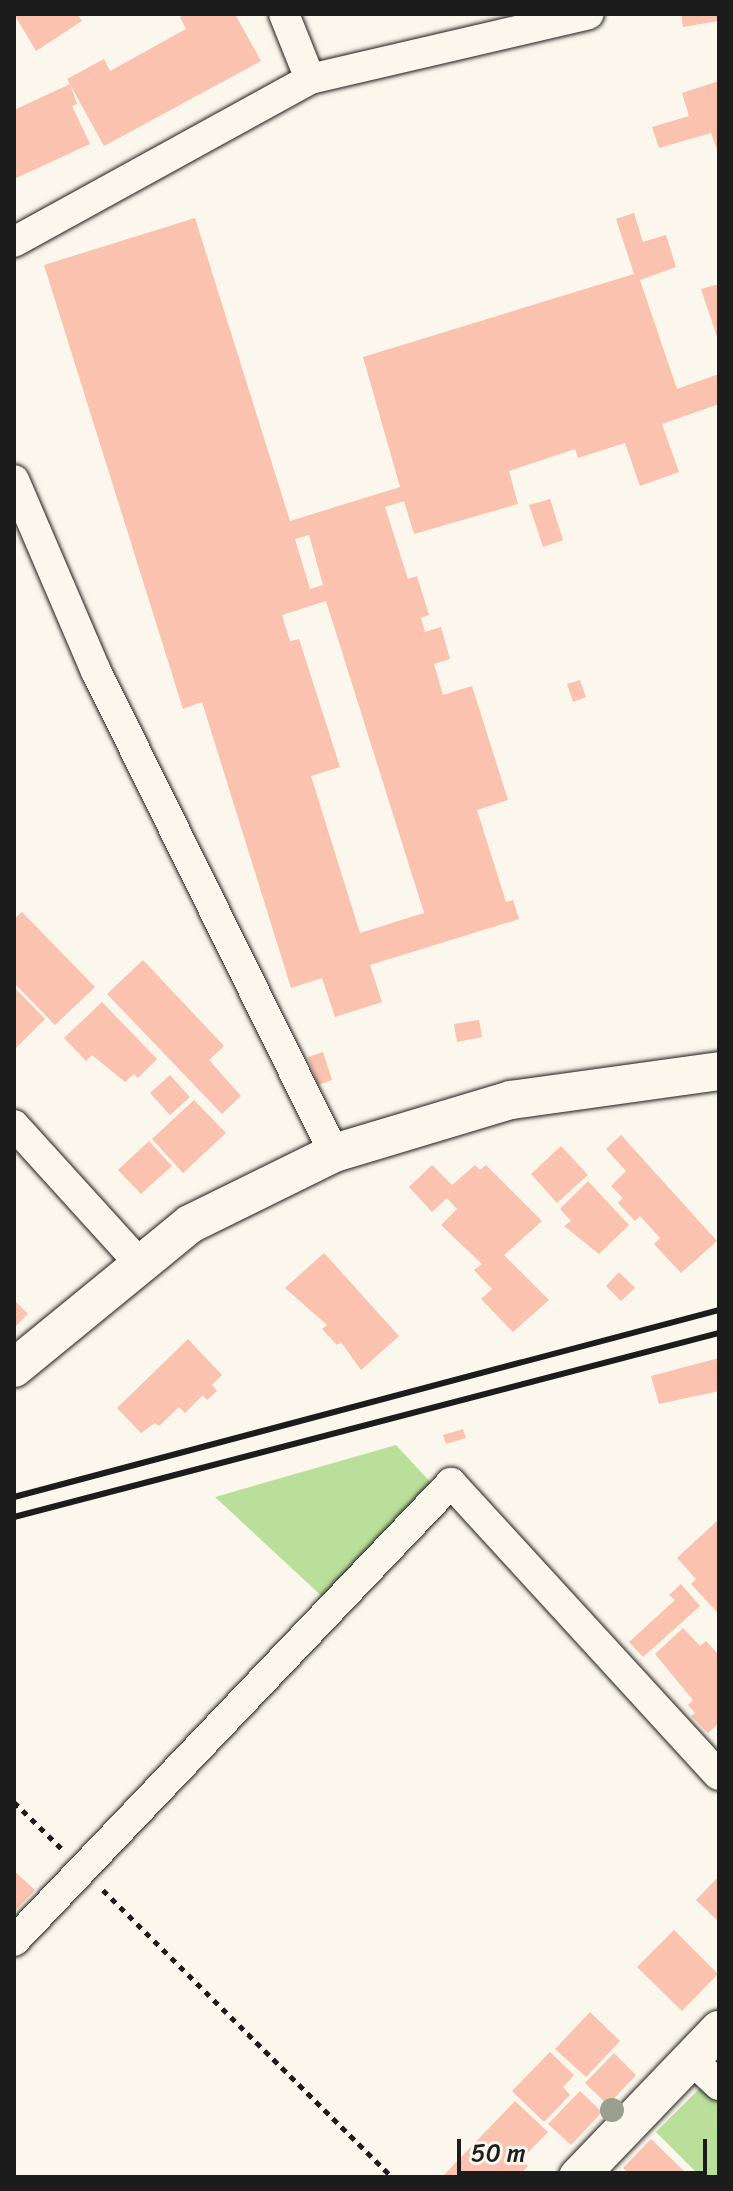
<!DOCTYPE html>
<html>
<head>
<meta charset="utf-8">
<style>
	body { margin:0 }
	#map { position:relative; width:733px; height:2191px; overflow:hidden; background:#fbf7ec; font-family:Sriracha,sans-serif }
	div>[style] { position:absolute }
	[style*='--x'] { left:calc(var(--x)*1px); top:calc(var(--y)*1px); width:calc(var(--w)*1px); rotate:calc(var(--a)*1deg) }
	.green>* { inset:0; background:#badf9a }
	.building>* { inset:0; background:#fbc2af }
	.path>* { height:5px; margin-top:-2.5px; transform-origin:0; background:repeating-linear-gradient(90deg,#1c1c1c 0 6px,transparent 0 12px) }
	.roads { filter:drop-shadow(0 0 2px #1c1c1c) drop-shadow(0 0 2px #1c1c1c) }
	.minor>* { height:30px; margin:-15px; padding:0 15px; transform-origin:15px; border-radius:15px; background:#fbf7ec }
	.tertiary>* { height:38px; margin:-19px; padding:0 19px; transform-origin:19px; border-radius:19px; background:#fbf7ec }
	.rail>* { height:6px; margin:-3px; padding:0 3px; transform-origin:3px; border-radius:3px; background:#1c1c1c }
	.trees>* { width:24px; height:24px; margin:-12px; border-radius:50%; background:#9a9e8e }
	span { translate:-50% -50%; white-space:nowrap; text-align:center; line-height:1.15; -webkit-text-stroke:7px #fbf7ec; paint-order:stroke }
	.frame { position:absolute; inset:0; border:16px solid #1c1c1c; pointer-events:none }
	.scale { position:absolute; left:457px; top:2139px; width:250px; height:36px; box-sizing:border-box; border:4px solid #1c1c1c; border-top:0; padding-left:10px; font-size:24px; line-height:28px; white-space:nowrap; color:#1c1c1c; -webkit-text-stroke:6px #fbf7ec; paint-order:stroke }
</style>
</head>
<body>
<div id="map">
	<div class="green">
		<i style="clip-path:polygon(396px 1445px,434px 1486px,327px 1601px,215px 1497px)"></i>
		<i style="clip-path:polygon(705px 2083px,719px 2097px,719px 2177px,701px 2177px,656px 2132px)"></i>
	</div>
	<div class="building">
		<i style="clip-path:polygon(14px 14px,77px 14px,82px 21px,36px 51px)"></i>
		<i style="clip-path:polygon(186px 14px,235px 14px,261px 61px,104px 146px,67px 79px,104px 59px,110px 71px,186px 29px,180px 17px)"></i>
		<i style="clip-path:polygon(681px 14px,719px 14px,719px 21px,683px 27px)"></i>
		<i style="clip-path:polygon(719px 81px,719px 155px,711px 133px,659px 148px,652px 127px,689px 116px,682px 93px)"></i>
		<i style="clip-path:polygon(70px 84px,77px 104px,72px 106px,90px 144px,14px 179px,14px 110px)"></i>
		<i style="clip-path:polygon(evenodd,634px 213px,643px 242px,666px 235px,676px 267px,640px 280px,677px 389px,719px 374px,719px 404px,662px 424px,679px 472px,640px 486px,625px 443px,578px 458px,575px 449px,509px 471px,518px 504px,414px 534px,404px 501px,385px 507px,408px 579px,417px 576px,429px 615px,421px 618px,425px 632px,441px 627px,450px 659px,434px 664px,443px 695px,472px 686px,508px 800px,477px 810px,506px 902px,513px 900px,519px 919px,370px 965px,382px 1002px,335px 1017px,322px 978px,291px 988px,202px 702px,183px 709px,44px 265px,195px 218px,290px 521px,400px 487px,363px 357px,634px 274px,616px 219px,634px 213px,309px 535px,323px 585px,310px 589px,295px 539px,309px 535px,634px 213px,326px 601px,424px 913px,360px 933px,311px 776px,340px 767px,299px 639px,290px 641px,282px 615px,326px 601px)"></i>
		<i style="clip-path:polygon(719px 284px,719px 340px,718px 340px,701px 289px)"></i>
		<i style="clip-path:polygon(550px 499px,563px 540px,543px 547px,529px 505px)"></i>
		<i style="clip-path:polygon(580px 680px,586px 697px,573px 702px,567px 684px)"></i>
		<i style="clip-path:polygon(22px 912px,95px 987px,55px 1025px,14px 983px,14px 919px)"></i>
		<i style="clip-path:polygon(143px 960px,224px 1046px,209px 1060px,241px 1096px,222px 1114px,107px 994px)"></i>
		<i style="clip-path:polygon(14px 987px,45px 1019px,14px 1050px)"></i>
		<i style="clip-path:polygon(102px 1002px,157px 1059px,138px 1078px,134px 1074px,125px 1082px,92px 1055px,86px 1061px,64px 1038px)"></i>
		<i style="clip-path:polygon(479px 1020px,482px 1037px,457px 1042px,454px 1024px)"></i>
		<i style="clip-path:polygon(323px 1052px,332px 1080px,318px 1085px,308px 1057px)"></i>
		<i style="clip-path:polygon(170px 1075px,190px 1097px,170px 1115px,150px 1093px)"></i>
		<i style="clip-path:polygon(194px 1100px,226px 1133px,183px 1173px,152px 1139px)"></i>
		<i style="clip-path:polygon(621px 1135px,717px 1241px,681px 1273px,654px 1244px,660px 1238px,640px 1216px,635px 1221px,618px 1203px,623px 1198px,611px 1186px,626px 1171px,606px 1149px)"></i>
		<i style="clip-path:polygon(149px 1141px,172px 1166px,141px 1194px,118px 1170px)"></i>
		<i style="clip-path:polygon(561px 1146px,588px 1175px,557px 1203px,531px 1174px)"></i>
		<i style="clip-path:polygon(432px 1165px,452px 1185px,475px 1165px,480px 1170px,486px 1165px,542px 1221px,504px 1255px,549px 1300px,513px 1332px,481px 1299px,492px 1289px,474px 1270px,482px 1264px,441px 1225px,457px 1209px,447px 1198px,432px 1212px,409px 1187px)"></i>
		<i style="clip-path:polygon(588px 1181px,629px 1225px,599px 1254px,564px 1226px,571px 1221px,560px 1209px)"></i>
		<i style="clip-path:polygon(324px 1253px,399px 1336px,361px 1370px,341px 1342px,337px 1345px,322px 1329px,327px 1325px,285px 1288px)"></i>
		<i style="clip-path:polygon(619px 1272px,635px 1288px,621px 1301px,606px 1286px)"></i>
		<i style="clip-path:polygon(14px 1300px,28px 1314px,14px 1328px)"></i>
		<i style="clip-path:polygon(188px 1339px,222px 1375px,212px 1385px,217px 1391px,207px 1400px,203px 1395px,185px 1413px,179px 1407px,159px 1426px,155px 1423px,141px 1433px,117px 1408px)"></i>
		<i style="clip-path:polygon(719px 1358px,719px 1391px,659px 1404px,651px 1376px)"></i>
		<i style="clip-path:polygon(463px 1429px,466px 1438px,446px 1444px,443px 1435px)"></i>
		<i style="clip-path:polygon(719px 1519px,719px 1610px,717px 1612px,691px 1584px,696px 1579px,677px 1558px)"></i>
		<i style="clip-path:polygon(681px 1584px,700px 1606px,643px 1657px,629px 1642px,675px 1600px,669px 1595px)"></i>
		<i style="clip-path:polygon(683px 1628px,700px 1646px,706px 1641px,719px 1655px,719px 1723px,708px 1733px,691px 1716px,695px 1713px,688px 1705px,693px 1700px,655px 1654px)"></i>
		<i style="clip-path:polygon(14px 1871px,35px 1890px,14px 1912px)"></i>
		<i style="clip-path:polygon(719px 1876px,719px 1922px,696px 1900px)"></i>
		<i style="clip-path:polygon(674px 1930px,718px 1974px,682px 2011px,637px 1967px)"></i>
		<i style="clip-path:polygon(590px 2012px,620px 2041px,586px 2077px,555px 2049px)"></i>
		<i style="clip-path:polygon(550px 2052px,574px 2075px,563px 2087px,570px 2095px,544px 2122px,512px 2091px)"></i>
		<i style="clip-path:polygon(614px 2053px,636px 2075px,608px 2105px,585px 2083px)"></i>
		<i style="clip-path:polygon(580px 2091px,602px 2112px,571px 2145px,548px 2124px)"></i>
		<i style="clip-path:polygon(515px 2101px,548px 2132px,521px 2160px,528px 2166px,518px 2177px,442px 2177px)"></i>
		<i style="clip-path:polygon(651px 2139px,690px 2177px,632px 2177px,623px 2168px)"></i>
	</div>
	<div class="path">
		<i style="--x:14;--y:1802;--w:67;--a:44.4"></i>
		<i style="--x:103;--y:1890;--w:407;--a:44.8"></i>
	</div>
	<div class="roads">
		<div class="minor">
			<i style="--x:284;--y:14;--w:70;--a:68.2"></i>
			<i style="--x:14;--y:242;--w:338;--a:-28.8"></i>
			<i style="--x:310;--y:79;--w:286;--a:-13.1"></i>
			<i style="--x:14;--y:480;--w:208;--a:66.8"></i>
			<i style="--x:96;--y:671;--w:538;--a:63.72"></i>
			<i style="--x:14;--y:1125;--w:189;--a:47.8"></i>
			<i style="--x:14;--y:1941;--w:633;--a:-46.34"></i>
			<i style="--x:451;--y:1483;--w:396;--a:47.5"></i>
			<i style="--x:691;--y:2059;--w:38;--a:43"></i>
		</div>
		<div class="tertiary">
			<i style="--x:14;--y:1368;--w:227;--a:-39.3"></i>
			<i style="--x:190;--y:1224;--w:161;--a:-26.2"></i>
			<i style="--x:334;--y:1153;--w:185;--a:-16.7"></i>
			<i style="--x:511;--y:1100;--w:210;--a:-7.9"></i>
			<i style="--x:578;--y:2177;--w:204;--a:-46.2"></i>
		</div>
	</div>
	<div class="rail">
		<i style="--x:14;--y:1497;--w:729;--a:-14.86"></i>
		<i style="--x:14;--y:1517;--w:729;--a:-14.63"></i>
	</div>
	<div class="trees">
		<i style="left:612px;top:2110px"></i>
	</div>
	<div class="frame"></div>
	<div class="scale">50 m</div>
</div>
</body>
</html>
